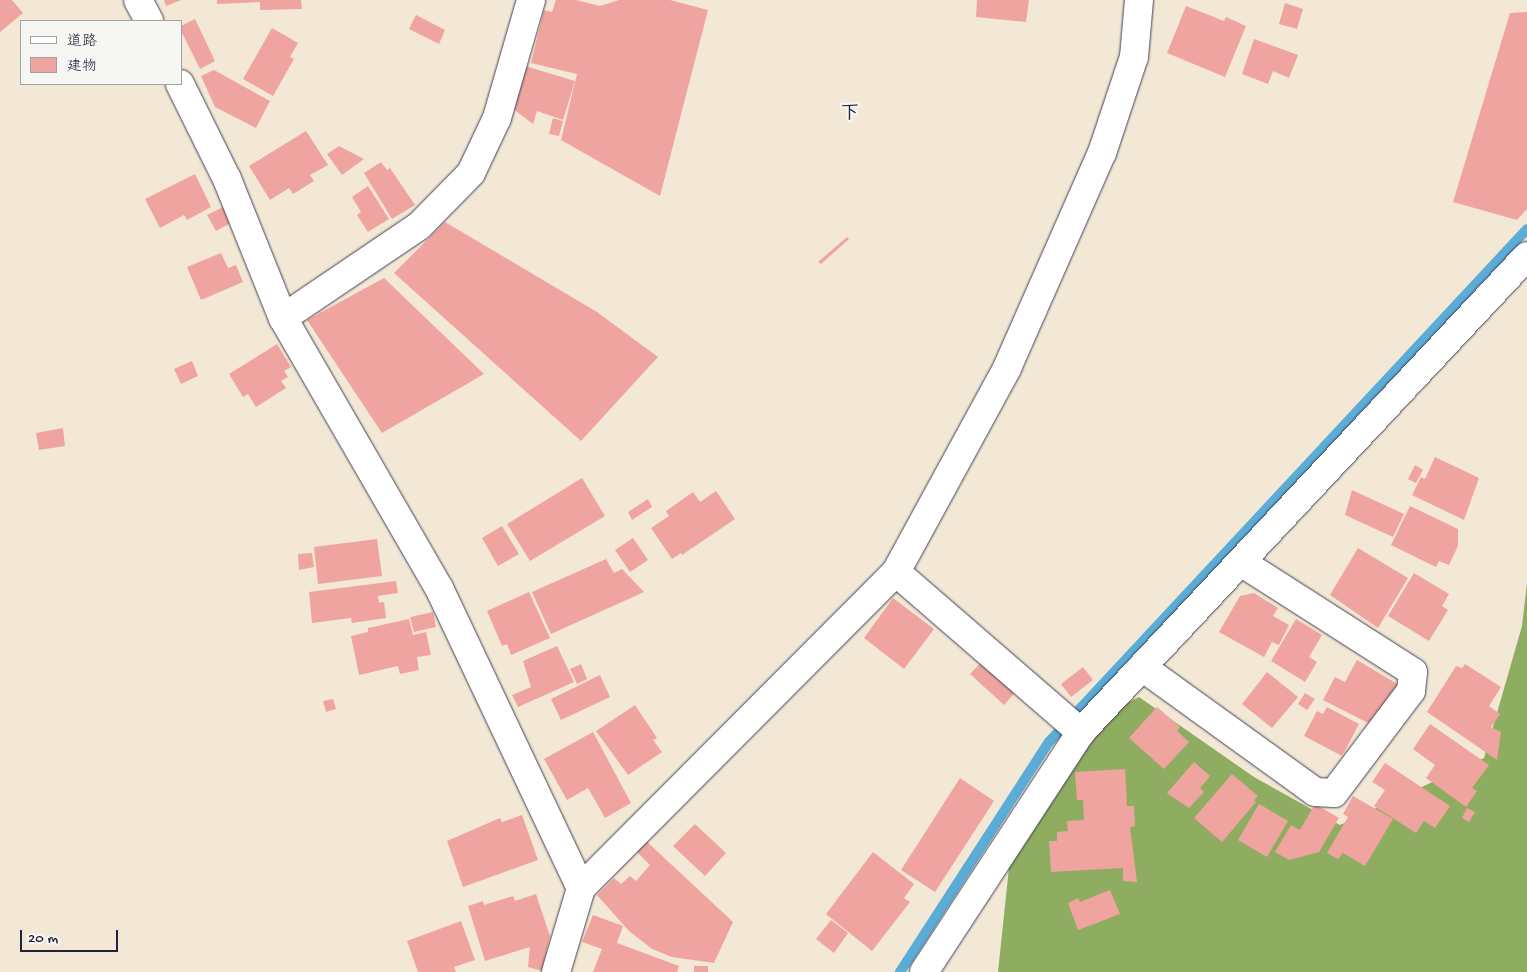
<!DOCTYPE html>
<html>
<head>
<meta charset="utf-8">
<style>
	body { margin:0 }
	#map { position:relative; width:1527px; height:972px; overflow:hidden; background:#f3e8d5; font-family:"Gochi Hand","Klee One",sans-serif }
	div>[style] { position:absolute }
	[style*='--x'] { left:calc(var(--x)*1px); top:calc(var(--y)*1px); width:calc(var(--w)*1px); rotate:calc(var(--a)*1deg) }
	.forest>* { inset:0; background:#8fad60 }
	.stream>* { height:10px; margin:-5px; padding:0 5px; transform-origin:5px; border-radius:5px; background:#5bacd6 }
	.building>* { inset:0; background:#f0a4a0 }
	.roads { filter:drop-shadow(0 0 1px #414052) drop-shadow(0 0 1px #414052) }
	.minor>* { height:28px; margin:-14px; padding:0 14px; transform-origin:14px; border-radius:14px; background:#fff }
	span { translate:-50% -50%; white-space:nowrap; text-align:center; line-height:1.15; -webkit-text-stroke:4.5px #f6f6f2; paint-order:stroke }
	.quarter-label { font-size:19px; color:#22223b; font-weight:700 }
	.legend { position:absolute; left:20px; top:20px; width:162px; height:65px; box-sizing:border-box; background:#f6f6f2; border:1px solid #a1a1a9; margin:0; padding:6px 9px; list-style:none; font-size:15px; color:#22223b }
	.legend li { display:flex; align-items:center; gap:10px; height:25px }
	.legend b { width:25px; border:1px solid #a1a1a9 }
	.scale { position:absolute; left:20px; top:930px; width:98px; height:22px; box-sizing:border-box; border:2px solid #22223b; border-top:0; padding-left:6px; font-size:15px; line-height:18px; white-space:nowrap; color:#22223b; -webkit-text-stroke:4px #f6f6f2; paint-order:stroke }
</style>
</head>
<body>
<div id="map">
	<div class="forest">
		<i style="clip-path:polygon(1527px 583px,1527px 972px,998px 972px,1014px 820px,1081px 726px,1139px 697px,1254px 777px,1340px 825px,1484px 758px,1522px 626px)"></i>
	</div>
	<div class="stream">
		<i style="--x:900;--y:972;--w:274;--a:-57.1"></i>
		<i style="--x:1049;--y:742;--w:701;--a:-47.02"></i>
	</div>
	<div class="building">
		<i style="clip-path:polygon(0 0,12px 0,23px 13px,0 32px)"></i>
		<i style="clip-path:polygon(164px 0,181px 0,166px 6px)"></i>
		<i style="clip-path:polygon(217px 0,301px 0,302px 9px,260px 10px,260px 2px,217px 4px)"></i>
		<i style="clip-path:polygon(556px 0,576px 0,600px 6px,619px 0,670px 0,708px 10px,660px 196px,561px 140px,577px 74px,531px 63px,544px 10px,552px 12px)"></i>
		<i style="clip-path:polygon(977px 0,1029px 0,1026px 22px,976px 17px)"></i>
		<i style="clip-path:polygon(1285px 3px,1303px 9px,1297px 29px,1279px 24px)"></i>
		<i style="clip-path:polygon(1186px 6px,1224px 21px,1226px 17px,1246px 26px,1225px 77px,1167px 53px)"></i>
		<i style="clip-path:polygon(1527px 12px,1527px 209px,1517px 220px,1453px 202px,1510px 13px)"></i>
		<i style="clip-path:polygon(416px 15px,445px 30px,439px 44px,409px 29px)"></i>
		<i style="clip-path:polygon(195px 19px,215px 61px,200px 69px,181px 31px,181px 26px)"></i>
		<i style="clip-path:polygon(272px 28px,298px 43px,290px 57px,294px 59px,273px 96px,243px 79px)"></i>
		<i style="clip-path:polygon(1254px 39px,1298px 55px,1289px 78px,1273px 71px,1268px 84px,1242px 74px)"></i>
		<i style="clip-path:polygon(525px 66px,575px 81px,563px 120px,537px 111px,533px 124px,512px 108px)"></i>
		<i style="clip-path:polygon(214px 70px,270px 101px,256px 128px,215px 107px,201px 76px)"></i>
		<i style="clip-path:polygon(553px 118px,563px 121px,559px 136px,549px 134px)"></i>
		<i style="clip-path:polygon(306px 131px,328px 165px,310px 175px,314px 181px,293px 194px,289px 188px,270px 200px,249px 166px)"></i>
		<i style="clip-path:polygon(339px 146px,364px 159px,342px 175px,327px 154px)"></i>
		<i style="clip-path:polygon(381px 162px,387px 170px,390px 168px,415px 205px,392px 219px,364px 173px)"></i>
		<i style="clip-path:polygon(195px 174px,211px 207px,187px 220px,184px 215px,160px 228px,145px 199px)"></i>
		<i style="clip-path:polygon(368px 186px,389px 219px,368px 232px,357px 215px,361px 212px,352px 197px)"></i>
		<i style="clip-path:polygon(223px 207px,231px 223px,216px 231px,207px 215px)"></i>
		<i style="clip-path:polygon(445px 222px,597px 312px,658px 357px,581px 441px,394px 273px)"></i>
		<i style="clip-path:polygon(847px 237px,849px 239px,821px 264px,818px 262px)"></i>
		<i style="clip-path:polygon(221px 253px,228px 268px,236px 265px,243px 282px,201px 300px,187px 267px)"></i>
		<i style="clip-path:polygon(384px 278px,484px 374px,382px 433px,307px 320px)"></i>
		<i style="clip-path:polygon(277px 344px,291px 367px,284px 371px,288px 377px,281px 381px,286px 388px,256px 407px,248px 394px,243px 397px,229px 374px)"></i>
		<i style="clip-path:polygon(192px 361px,198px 376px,181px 384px,174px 369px)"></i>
		<i style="clip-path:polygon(63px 428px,65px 446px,39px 450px,36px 433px)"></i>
		<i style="clip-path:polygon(1435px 457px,1479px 478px,1464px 520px,1412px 495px,1421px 477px,1425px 479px)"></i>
		<i style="clip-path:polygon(1415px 465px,1423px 470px,1416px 483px,1408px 479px)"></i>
		<i style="clip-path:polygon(582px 478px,605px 516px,530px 561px,507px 524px)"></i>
		<i style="clip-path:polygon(1352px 490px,1404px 514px,1393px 537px,1345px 515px)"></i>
		<i style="clip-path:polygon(716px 491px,735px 519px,682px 555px,681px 553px,672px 559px,651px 528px,669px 516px,666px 511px,693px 492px,700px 502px)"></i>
		<i style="clip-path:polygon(648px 499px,652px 507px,632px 520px,628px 512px)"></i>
		<i style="clip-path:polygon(1410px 506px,1458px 529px,1458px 546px,1449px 565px,1439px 561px,1436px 567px,1391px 545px)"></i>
		<i style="clip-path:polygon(502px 526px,519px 554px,498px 566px,482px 538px)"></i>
		<i style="clip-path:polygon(633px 538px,648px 560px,630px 572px,615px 550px)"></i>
		<i style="clip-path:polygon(377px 539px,382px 576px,318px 584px,314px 547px)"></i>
		<i style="clip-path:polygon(1358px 548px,1408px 578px,1378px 628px,1330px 595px)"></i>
		<i style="clip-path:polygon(312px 553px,314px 567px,299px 570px,298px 554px)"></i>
		<i style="clip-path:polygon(606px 559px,614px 573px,622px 569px,644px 592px,551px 634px,532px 592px)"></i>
		<i style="clip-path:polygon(1414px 573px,1449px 594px,1442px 606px,1448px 610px,1429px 641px,1388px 616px)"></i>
		<i style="clip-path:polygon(396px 581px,398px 593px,378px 596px,379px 603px,384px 602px,386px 618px,352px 623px,351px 618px,312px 623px,309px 592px)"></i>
		<i style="clip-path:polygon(529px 592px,550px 638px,511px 655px,507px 644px,502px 646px,487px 611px)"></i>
		<i style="clip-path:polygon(1254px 593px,1278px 608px,1273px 616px,1289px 625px,1279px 645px,1272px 642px,1264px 657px,1219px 632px,1240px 596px)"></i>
		<i style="clip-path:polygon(893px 598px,934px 629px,904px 669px,864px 638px)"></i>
		<i style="clip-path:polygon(433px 612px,436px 627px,414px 632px,410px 617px)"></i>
		<i style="clip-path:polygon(409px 619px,413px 635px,426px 632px,431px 655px,417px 657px,419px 670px,400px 674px,398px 666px,359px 675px,351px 636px,368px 632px,368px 628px)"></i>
		<i style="clip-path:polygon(1296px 619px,1322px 635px,1309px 657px,1317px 662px,1305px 682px,1271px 661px)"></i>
		<i style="clip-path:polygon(557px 646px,574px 682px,518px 707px,512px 695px,531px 687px,523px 661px)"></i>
		<i style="clip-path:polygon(984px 659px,1018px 689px,1004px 705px,970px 674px)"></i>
		<i style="clip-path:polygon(1357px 660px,1399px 685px,1374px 726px,1323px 700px,1335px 677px,1345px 682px)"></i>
		<i style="clip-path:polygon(581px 664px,587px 679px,577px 684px,570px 669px)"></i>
		<i style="clip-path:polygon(1465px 664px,1501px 687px,1489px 706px,1500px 714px,1491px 727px,1501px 732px,1497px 760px,1427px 712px,1456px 666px,1462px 668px)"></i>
		<i style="clip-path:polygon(1083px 667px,1093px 680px,1071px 697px,1061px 684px)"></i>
		<i style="clip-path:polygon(1267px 672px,1298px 697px,1272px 728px,1242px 704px)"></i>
		<i style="clip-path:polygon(600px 675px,610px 697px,561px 720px,551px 699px)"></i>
		<i style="clip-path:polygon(1305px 693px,1315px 699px,1307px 710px,1298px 704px)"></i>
		<i style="clip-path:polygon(333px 699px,336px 709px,326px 712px,323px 701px)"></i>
		<i style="clip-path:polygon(635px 705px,657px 738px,653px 740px,662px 752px,628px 775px,596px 731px)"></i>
		<i style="clip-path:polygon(1157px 707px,1180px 727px,1177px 731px,1189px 742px,1164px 769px,1129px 738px)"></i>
		<i style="clip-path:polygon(1327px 707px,1359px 724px,1342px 756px,1304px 736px,1317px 711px,1323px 714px)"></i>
		<i style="clip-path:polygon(1430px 724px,1489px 765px,1472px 788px,1477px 791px,1466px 807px,1426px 778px,1435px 765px,1413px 749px)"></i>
		<i style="clip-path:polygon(593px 732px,631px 803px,605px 818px,588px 788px,567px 800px,544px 759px)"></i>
		<i style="clip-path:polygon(1194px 762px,1210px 776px,1200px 788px,1204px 792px,1189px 808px,1167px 793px)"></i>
		<i style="clip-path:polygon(1385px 763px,1450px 806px,1435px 828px,1424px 821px,1416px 833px,1374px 806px,1385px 790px,1372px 782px)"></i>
		<i style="clip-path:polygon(1125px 769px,1127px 806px,1134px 806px,1135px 826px,1130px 827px,1137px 882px,1123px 881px,1123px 868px,1051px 872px,1049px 841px,1057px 841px,1057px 832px,1068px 831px,1067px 821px,1084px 820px,1083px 800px,1077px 800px,1075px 772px)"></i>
		<i style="clip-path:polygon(1232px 774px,1258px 796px,1254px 800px,1256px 802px,1222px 842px,1194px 818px)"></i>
		<i style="clip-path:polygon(960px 778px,994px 801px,935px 892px,901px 870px)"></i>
		<i style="clip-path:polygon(1353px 796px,1393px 819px,1365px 866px,1343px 853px,1338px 859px,1327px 853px,1348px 817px,1343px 814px)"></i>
		<i style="clip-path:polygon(1259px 804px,1288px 821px,1267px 857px,1238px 840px)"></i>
		<i style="clip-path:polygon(1315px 804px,1339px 818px,1319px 852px,1289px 860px,1275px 852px,1291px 825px,1300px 830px)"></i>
		<i style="clip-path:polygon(1467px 808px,1475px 812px,1469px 822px,1462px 818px)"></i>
		<i style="clip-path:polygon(522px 815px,538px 860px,463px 887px,447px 841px,500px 818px,502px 822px)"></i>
		<i style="clip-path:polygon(695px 824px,726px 853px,705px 876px,673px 846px)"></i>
		<i style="clip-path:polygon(644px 839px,733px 922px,714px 963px,672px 957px,652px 949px,629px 931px,597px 895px,614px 878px,621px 884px,630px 876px,636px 881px,650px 865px,636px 851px)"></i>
		<i style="clip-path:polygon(873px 852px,914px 884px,904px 898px,910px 902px,872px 951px,826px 914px)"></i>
		<i style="clip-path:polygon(1110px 890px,1120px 914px,1078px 930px,1068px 903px,1078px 898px,1080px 902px)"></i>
		<i style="clip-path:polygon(536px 894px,550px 936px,542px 971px,528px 967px,530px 947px,485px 961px,468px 906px,483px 901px,484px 905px,513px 896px,515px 901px)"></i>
		<i style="clip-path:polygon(593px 915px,623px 926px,617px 943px,679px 966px,677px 972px,593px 972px,602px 949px,582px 942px)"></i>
		<i style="clip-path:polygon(831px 920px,848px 933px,834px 953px,816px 939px)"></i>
		<i style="clip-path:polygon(461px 921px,475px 960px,454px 967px,456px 972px,418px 972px,407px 941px)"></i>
		<i style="clip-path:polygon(694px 966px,708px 966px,708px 972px,694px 972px)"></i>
	</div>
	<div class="roads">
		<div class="minor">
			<i style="--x:138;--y:0;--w:24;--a:62"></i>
			<i style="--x:180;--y:84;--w:106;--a:63.7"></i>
			<i style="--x:227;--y:179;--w:150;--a:68.1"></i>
			<i style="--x:283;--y:318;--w:312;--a:60"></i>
			<i style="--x:439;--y:588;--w:332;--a:64.7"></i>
			<i style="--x:283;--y:318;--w:164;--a:-34.1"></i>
			<i style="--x:419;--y:226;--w:74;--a:-45.5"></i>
			<i style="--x:471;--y:173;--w:61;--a:-64.7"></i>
			<i style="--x:497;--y:118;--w:123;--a:-73.9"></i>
			<i style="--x:896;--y:572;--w:245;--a:40.9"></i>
			<i style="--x:1142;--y:667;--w:213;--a:35.8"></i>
			<i style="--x:1315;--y:792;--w:19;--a:3"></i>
			<i style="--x:1334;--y:793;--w:128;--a:-53"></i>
			<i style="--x:1411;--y:691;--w:19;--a:-84"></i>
			<i style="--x:1413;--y:672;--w:204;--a:-147.4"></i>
			<i style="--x:556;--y:972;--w:88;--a:-73.4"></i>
			<i style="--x:581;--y:888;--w:446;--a:-45.1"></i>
			<i style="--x:896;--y:572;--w:232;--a:-61.4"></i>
			<i style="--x:1007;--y:368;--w:235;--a:-66.2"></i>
			<i style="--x:1102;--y:153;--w:101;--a:-71.6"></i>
			<i style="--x:1134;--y:57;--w:57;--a:-85"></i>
			<i style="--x:924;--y:972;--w:287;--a:-56.8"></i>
			<i style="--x:1081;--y:732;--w:652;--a:-46.86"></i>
		</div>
	</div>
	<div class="quarter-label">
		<span style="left:850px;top:115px">下</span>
	</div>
	<ul class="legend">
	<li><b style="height:6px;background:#fff"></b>道路</li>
	<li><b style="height:14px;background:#f0a4a0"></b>建物</li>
	</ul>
	<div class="scale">20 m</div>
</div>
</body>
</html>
